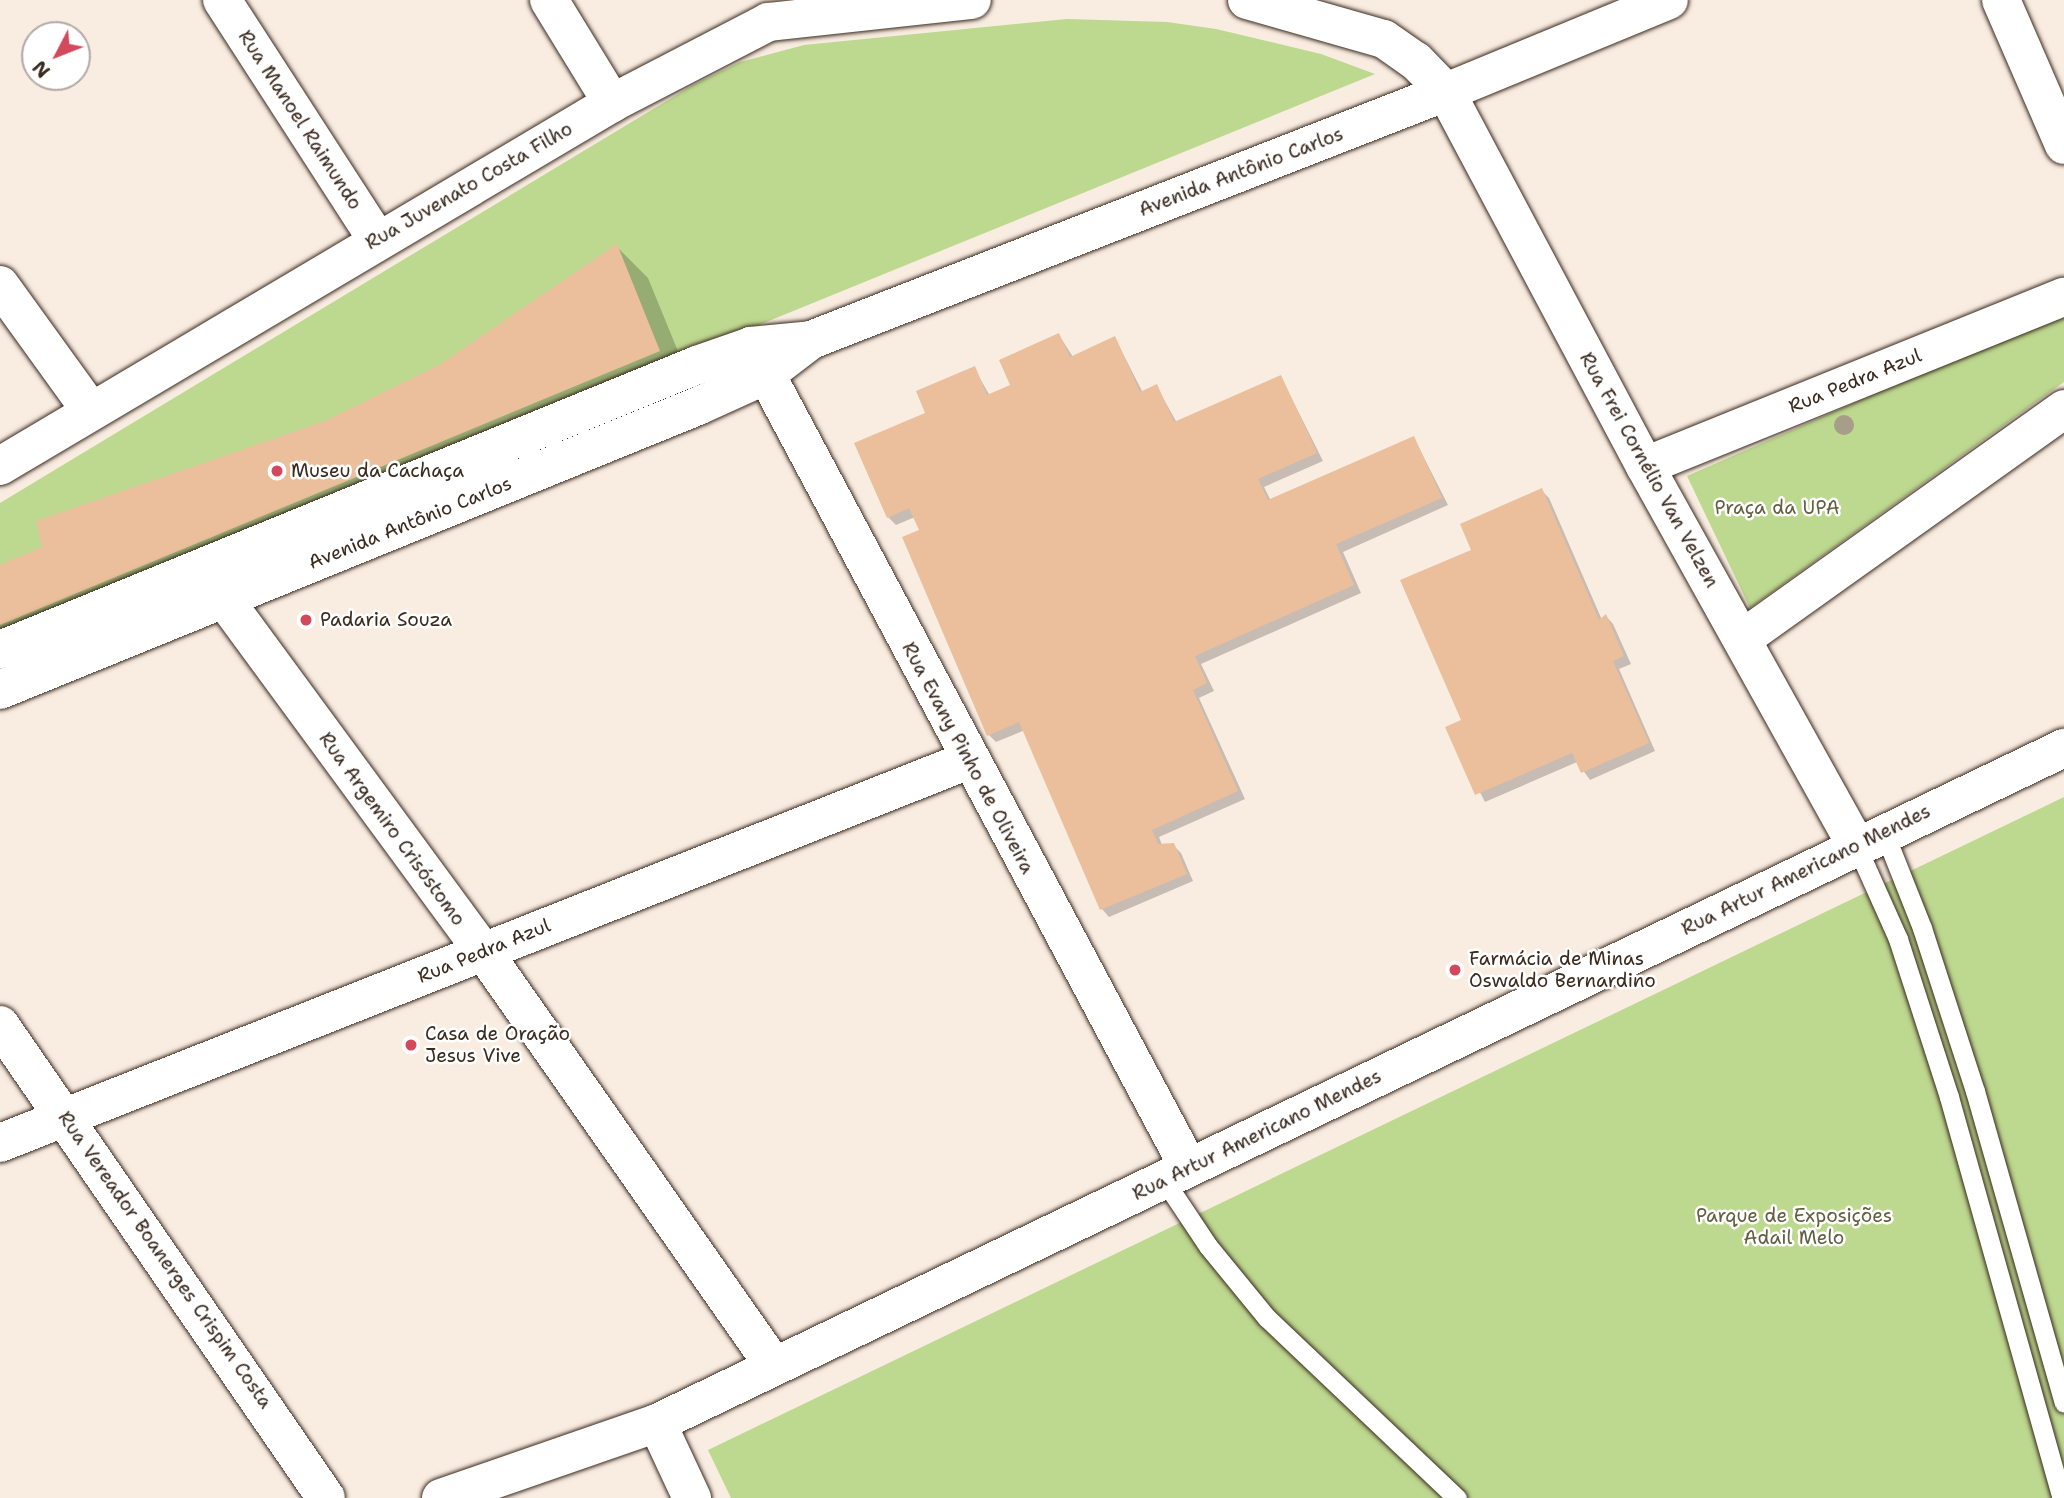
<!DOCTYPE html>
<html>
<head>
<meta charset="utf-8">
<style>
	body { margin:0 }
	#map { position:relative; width:2064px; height:1498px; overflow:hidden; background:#f9ece1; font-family:"Shantell Sans",sans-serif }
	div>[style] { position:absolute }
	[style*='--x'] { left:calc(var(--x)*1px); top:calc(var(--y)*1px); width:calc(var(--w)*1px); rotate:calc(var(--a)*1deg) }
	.green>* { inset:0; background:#bdd88f }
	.shadow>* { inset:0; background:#0003 }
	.building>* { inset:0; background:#ebbf9b }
	.roads { filter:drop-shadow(0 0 2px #3b2a1e) drop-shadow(0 0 2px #3b2a1e) }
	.lane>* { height:19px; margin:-9.5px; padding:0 9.5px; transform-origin:9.5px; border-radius:9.5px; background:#fff }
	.street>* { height:38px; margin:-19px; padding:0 19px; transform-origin:19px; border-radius:19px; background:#fff }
	.secondary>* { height:38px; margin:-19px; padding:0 19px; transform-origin:19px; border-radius:19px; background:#fff }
	.trees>* { width:20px; height:20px; margin:-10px; border-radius:50%; background:#a69e88 }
	.dots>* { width:19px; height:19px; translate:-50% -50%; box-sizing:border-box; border:4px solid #fff; border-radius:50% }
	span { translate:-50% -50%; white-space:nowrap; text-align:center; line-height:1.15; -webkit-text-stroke:5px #fff; paint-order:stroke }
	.street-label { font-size:19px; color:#3b2a1e }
	.poi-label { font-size:19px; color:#3b2a1e }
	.left { translate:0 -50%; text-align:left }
	.park-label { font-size:19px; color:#625e40 }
	.north { position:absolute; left:21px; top:21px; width:70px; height:70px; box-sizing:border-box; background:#fff; border:2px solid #b1aaa5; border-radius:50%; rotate:228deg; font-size:19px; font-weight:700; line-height:28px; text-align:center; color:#3b2a1e }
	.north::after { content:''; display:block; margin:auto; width:24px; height:32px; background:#d1495b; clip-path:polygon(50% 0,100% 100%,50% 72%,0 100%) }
</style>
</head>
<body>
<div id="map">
	<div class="green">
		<i style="clip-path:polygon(1067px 19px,1167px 22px,1216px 29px,1321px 54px,1375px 74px,0 634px,0 503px,693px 85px,740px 62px,804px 45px)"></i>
		<i style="clip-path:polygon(2064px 311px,2064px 382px,1750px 608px,1687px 476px)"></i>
		<i style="clip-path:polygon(2064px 797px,2064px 1498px,731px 1498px,708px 1450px)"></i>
	</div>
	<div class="shadow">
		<i style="clip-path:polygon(617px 247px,648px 278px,691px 383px,0 670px,0 567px,326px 423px,440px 367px)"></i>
		<i style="clip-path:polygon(1059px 335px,1073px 357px,1115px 338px,1143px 393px,1157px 387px,1177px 423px,1281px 377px,1323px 461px,1264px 487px,1271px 501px,1414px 438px,1448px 505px,1343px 552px,1361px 593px,1201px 664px,1214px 691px,1199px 698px,1245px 799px,1159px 837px,1162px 845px,1173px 845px,1181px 853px,1193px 881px,1109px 917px,1102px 909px,1025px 730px,996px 742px,989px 735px,915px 517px,896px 525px,888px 517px,927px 414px,974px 368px,990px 396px,1013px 386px)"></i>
		<i style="clip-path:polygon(1541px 490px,1549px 498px,1602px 620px,1606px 616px,1613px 624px,1631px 664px,1619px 669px,1655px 751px,1590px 780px,1577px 762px,1485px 802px,1447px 728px,1464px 721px,1473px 550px)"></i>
	</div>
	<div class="building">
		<i style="clip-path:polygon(617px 244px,660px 351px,0 625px,0 565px,42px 547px,36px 521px,325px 421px,439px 365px)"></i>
		<i style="clip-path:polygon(1059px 333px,1070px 357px,1115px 336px,1140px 392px,1157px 384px,1174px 422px,1281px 375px,1317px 453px,1258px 479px,1268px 500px,1414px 436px,1442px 498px,1336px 544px,1354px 585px,1195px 656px,1207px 683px,1193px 690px,1238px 791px,1152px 830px,1158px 844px,1174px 843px,1187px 874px,1100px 910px,1019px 722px,987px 736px,902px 537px,919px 530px,909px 508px,887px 518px,854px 443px,925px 413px,916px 391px,975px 366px,987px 395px,1010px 385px,999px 360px)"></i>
		<i style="clip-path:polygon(1542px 488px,1599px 620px,1606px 614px,1624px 656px,1613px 661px,1649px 743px,1581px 773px,1572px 753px,1475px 795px,1445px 727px,1461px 720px,1400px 580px,1471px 550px,1460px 524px)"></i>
	</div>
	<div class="roads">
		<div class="lane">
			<i style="--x:1884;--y:832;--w:103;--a:68.4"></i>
			<i style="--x:1922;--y:928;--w:171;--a:72"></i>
			<i style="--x:1975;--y:1091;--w:324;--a:74.1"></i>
			<i style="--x:1856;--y:845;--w:103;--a:65.9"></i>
			<i style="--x:1898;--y:939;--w:166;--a:72.1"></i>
			<i style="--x:1949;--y:1097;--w:417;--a:74.3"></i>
			<i style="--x:1164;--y:1180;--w:79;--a:56.3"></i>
			<i style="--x:1208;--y:1246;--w:93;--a:50.7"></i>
			<i style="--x:1267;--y:1318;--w:262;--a:43.5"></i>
		</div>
		<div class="street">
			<i style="--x:222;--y:0;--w:286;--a:57.1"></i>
			<i style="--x:549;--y:0;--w:121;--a:58.5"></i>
			<i style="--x:1247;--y:0;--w:142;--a:15.9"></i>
			<i style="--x:1384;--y:39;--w:39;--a:35"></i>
			<i style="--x:1416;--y:61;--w:43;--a:45.9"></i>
			<i style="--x:1446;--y:92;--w:424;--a:62"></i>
			<i style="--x:1645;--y:466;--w:434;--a:60.9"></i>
			<i style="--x:2001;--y:0;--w:158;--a:66.5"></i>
			<i style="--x:0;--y:285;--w:154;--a:54.2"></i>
			<i style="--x:751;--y:346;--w:931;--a:61.95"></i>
			<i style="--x:0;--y:466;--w:712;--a:-30.67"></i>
			<i style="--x:612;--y:103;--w:176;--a:-27.4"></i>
			<i style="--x:768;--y:22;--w:205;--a:-6.2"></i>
			<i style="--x:1645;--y:466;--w:452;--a:-22"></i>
			<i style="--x:205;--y:573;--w:469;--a:53.7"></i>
			<i style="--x:483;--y:951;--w:507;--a:54.96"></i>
			<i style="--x:1742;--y:639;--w:396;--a:-35.5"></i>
			<i style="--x:0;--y:1025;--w:574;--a:55.42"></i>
			<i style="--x:0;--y:1143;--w:1042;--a:-21.57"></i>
			<i style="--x:657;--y:1423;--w:83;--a:65"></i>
			<i style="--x:441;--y:1498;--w:229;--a:-19.1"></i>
			<i style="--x:657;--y:1423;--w:1561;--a:-25.63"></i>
		</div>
		<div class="secondary">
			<i style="--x:0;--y:650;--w:753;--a:-22.24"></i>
			<i style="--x:697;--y:365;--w:57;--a:-19.4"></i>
			<i style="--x:751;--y:346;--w:60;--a:-5.7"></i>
			<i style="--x:811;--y:340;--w:682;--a:-21.33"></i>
			<i style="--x:1446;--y:92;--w:241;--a:-22.4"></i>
			<i style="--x:0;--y:690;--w:754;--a:-22.14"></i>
			<i style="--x:698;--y:406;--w:72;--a:-24.4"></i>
			<i style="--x:764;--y:376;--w:59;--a:-37.5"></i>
		</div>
	</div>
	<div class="trees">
		<i style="left:1844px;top:425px"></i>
	</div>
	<div class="dots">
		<i style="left:277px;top:471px;background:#d1495b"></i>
		<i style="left:306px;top:620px;background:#d1495b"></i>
		<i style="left:1455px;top:970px;background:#d1495b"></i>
		<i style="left:411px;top:1045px;background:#d1495b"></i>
	</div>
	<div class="street-label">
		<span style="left:300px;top:120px;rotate:57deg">Rua Manoel Raimundo</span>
		<span style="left:1241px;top:172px;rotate:-21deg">Avenida Antônio Carlos</span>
		<span style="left:469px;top:186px;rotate:-30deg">Rua Juvenato Costa Filho</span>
		<span style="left:1855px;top:381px;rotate:-22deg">Rua Pedra Azul</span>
		<span style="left:1649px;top:470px;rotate:61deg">Rua Frei Cornélio Van Velzen</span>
		<span style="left:410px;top:523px;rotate:-22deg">Avenida Antônio Carlos</span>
		<span style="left:968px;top:758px;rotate:62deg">Rua Evany Pinho de Oliveira</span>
		<span style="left:392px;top:829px;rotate:54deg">Rua Argemiro Crisóstomo</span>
		<span style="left:1806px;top:870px;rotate:-26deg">Rua Artur Americano Mendes</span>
		<span style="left:484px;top:951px;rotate:-22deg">Rua Pedra Azul</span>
		<span style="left:1257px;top:1135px;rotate:-26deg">Rua Artur Americano Mendes</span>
		<span style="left:165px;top:1260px;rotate:55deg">Rua Vereador Boanerges Crispim Costa</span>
	</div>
	<div class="poi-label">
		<span class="left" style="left:291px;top:471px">Museu da Cachaça</span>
		<span class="left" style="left:320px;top:620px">Padaria Souza</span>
		<span class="left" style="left:1469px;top:970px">Farmácia de Minas<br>Oswaldo Bernardino</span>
		<span class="left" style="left:425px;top:1045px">Casa de Oração<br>Jesus Vive</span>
	</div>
	<div class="park-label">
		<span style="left:1777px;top:508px">Praça da UPA</span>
		<span style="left:1794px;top:1227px">Parque de Exposições<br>Adail Melo</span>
	</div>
	<div class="north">N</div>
</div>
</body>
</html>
